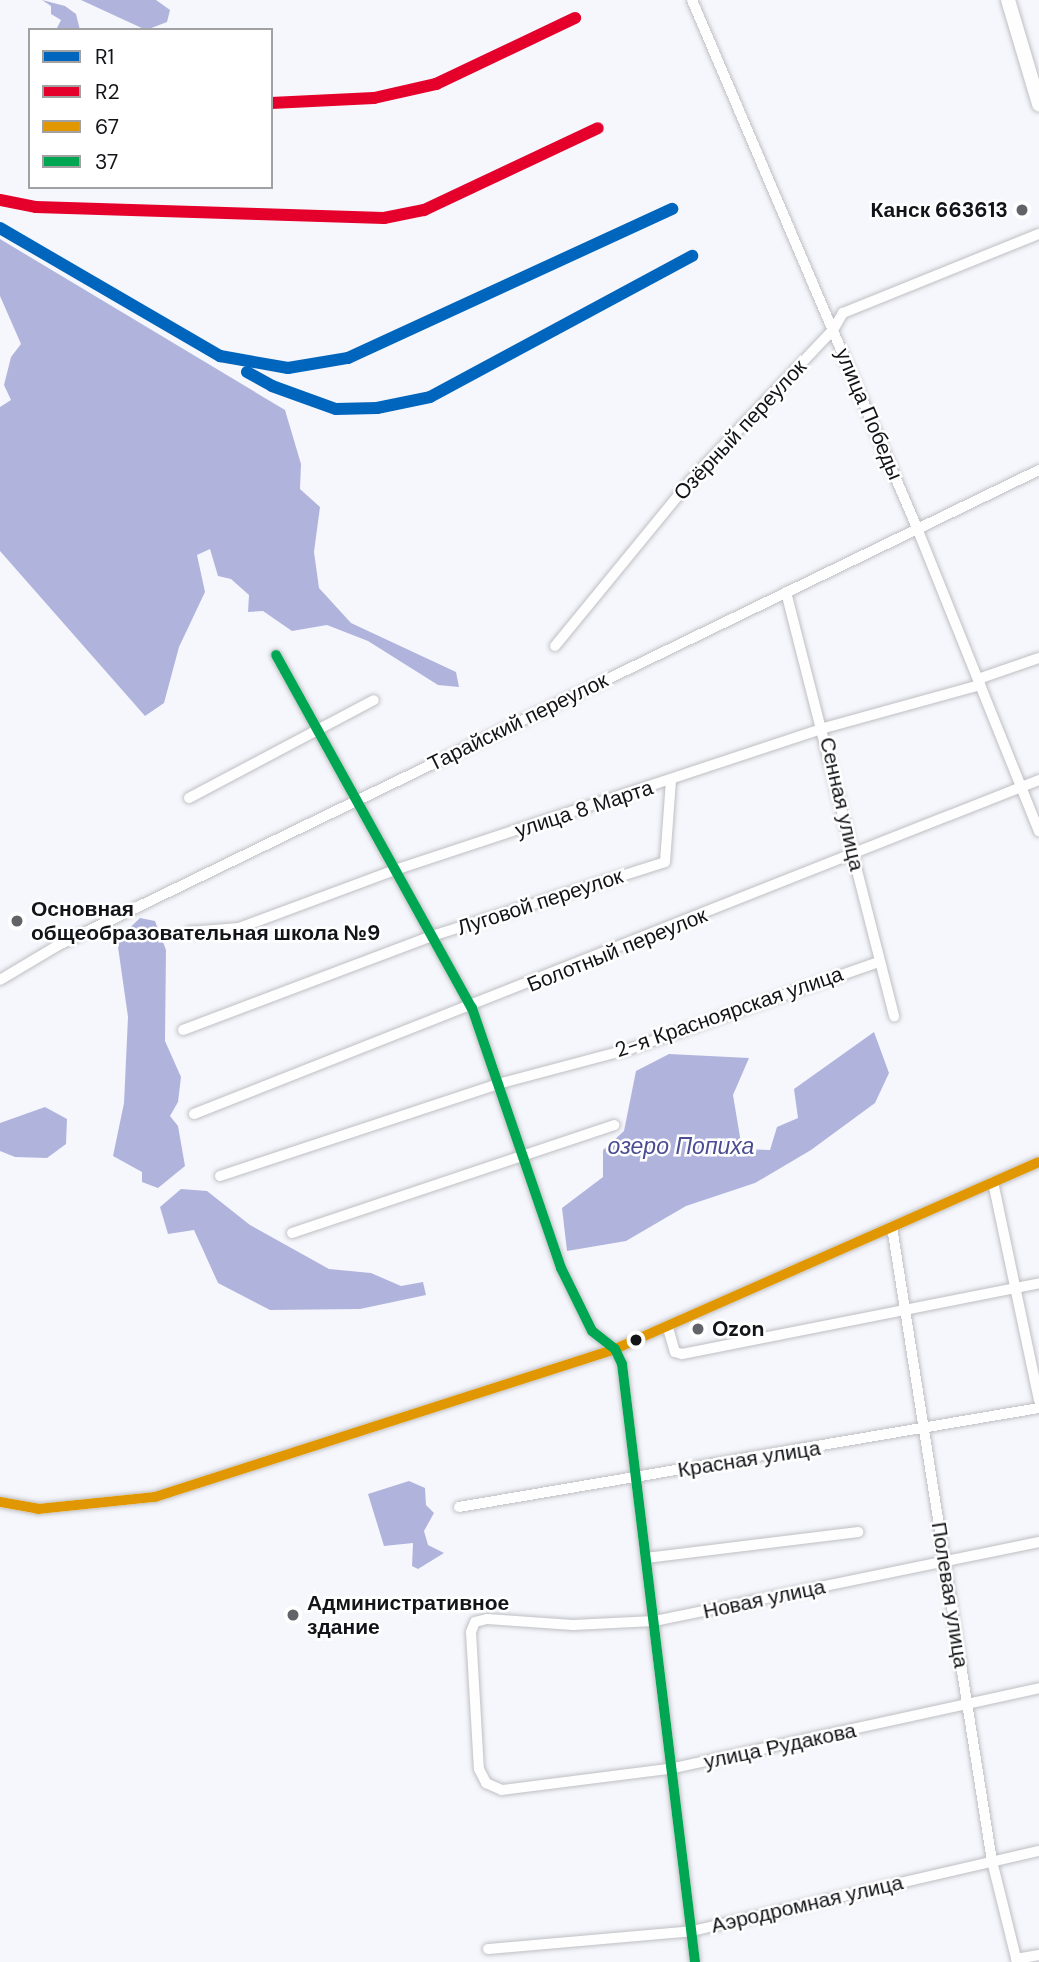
<!DOCTYPE html>
<html>
<head>
<meta charset="utf-8">
<style>
	body { margin:0 }
	#map { position:relative; width:1039px; height:1962px; overflow:hidden; background:#f6f7fc; font-family:"DM Sans",sans-serif }
	div>[style] { position:absolute }
	[style*='--x'] { left:calc(var(--x)*1px); top:calc(var(--y)*1px); width:calc(var(--w)*1px); rotate:calc(var(--a)*1deg) }
	.water>* { inset:0; background:#b0b4dd }
	.roads { filter:drop-shadow(0 0 2px #bebfc3) drop-shadow(0 0 2px #bebfc3) }
	.minor>* { height:10px; margin:-5px; padding:0 5px; transform-origin:5px; border-radius:5px; background:#fefeff }
	.major>* { height:14px; margin:-7px; padding:0 7px; transform-origin:7px; border-radius:7px; background:#fefeff }
	.bus-1>* { height:10px; margin:-5px; padding:0 5px; transform-origin:5px; border-radius:5px; background:#e09702 }
	.bus-2>* { height:10px; margin:-5px; padding:0 5px; transform-origin:5px; border-radius:5px; background:#00a651 }
	.rail-1>* { height:12px; margin:-6px; padding:0 6px; transform-origin:6px; border-radius:6px; background:#0065bd }
	.rail-2>* { height:12px; margin:-6px; padding:0 6px; transform-origin:6px; border-radius:6px; background:#e4002b }
	.dots>* { width:19px; height:19px; translate:-50% -50%; box-sizing:border-box; border:4px solid #fff; border-radius:50% }
	span { translate:-50% -50%; white-space:nowrap; text-align:center; line-height:1.15; -webkit-text-stroke:5px #fff; paint-order:stroke }
	.poi-label { font-size:21px; color:#131418; font-weight:700 }
	.right { translate:-100% -50%; text-align:right }
	.left { translate:0 -50%; text-align:left }
	.street-label { font-size:21px; color:#131418 }
	.water-label { font-size:23px; color:#4b4d93; font-style:italic }
	.legend { position:absolute; left:28px; top:28px; width:245px; height:161px; box-sizing:border-box; background:#fff; border:2px solid #a1a1a3; margin:0; padding:9px 12px; list-style:none; font-size:21px; color:#131418 }
	.legend li { display:flex; align-items:center; gap:14px; height:35px }
	.legend b { width:35px; border:2px solid #a1a1a3 }
</style>
</head>
<body>
<div id="map">
	<div class="water">
		<i style="clip-path:polygon(42px 0,65px 6px,76px 14px,80px 30px,56px 30px,61px 20px,51px 14px,51px 6px)"></i>
		<i style="clip-path:polygon(81px 0,156px 0,170px 10px,167px 22px,146px 30px)"></i>
		<i style="clip-path:polygon(0 239px,285px 410px,301px 464px,300px 489px,320px 507px,314px 552px,319px 588px,351px 623px,456px 672px,459px 687px,438px 685px,368px 641px,327px 625px,292px 631px,263px 611px,248px 612px,249px 595px,231px 579px,218px 576px,210px 549px,197px 555px,205px 592px,179px 647px,164px 703px,145px 716px,0 551px,0 407px,11px 400px,4px 385px,11px 357px,21px 344px,0 296px)"></i>
		<i style="clip-path:polygon(140px 918px,155px 921px,166px 950px,165px 1041px,181px 1077px,178px 1102px,170px 1116px,178px 1126px,185px 1166px,158px 1188px,142px 1182px,142px 1172px,113px 1156px,124px 1103px,128px 1017px,117px 940px)"></i>
		<i style="clip-path:polygon(874px 1032px,889px 1073px,875px 1103px,811px 1150px,755px 1183px,686px 1206px,626px 1241px,567px 1251px,562px 1208px,603px 1177px,603px 1150px,624px 1131px,636px 1071px,669px 1054px,749px 1058px,733px 1095px,742px 1149px,770px 1150px,777px 1127px,798px 1118px,794px 1089px)"></i>
		<i style="clip-path:polygon(45px 1107px,67px 1119px,66px 1144px,47px 1158px,15px 1157px,0 1151px,0 1123px)"></i>
		<i style="clip-path:polygon(181px 1189px,207px 1191px,250px 1225px,329px 1269px,371px 1273px,401px 1286px,423px 1282px,426px 1295px,360px 1309px,270px 1310px,218px 1283px,194px 1230px,168px 1234px,160px 1207px)"></i>
		<i style="clip-path:polygon(409px 1481px,425px 1488px,426px 1505px,434px 1513px,424px 1531px,428px 1545px,444px 1553px,418px 1569px,412px 1566px,413px 1543px,384px 1546px,368px 1494px)"></i>
	</div>
	<div class="roads">
		<div class="minor">
			<i style="--x:692;--y:0;--w:574;--a:66.92"></i>
			<i style="--x:917;--y:528;--w:327;--a:68.1"></i>
			<i style="--x:786;--y:592;--w:438;--a:75.7"></i>
			<i style="--x:555;--y:646;--w:213;--a:-50.7"></i>
			<i style="--x:690;--y:481;--w:208;--a:-46.6"></i>
			<i style="--x:833;--y:330;--w:20;--a:-60"></i>
			<i style="--x:843;--y:313;--w:211;--a:-22"></i>
			<i style="--x:276;--y:655;--w:404;--a:61"></i>
			<i style="--x:472;--y:1008;--w:275;--a:71.1"></i>
			<i style="--x:561;--y:1268;--w:70;--a:63.8"></i>
			<i style="--x:592;--y:1331;--w:29;--a:38"></i>
			<i style="--x:615;--y:1349;--w:17;--a:65"></i>
			<i style="--x:622;--y:1364;--w:602;--a:83.04"></i>
			<i style="--x:978;--y:679;--w:65;--a:-19"></i>
			<i style="--x:189;--y:798;--w:209;--a:-27.9"></i>
			<i style="--x:189;--y:932;--w:50;--a:-4.6"></i>
			<i style="--x:239;--y:928;--w:166;--a:-20.4"></i>
			<i style="--x:395;--y:870;--w:452;--a:-18.3"></i>
			<i style="--x:824;--y:728;--w:162;--a:-15.4"></i>
			<i style="--x:0;--y:980;--w:66;--a:-30.8"></i>
			<i style="--x:57;--y:946;--w:1091;--a:-25.86"></i>
			<i style="--x:183;--y:1030;--w:266;--a:-20.7"></i>
			<i style="--x:432;--y:936;--w:244;--a:-17.6"></i>
			<i style="--x:665;--y:862;--w:82;--a:-85.8"></i>
			<i style="--x:194;--y:1114;--w:909;--a:-21.57"></i>
			<i style="--x:220;--y:1176;--w:293;--a:-18.3"></i>
			<i style="--x:498;--y:1084;--w:137;--a:-14.9"></i>
			<i style="--x:630;--y:1049;--w:263;--a:-19.3"></i>
			<i style="--x:993;--y:1182;--w:223;--a:78.1"></i>
			<i style="--x:892;--y:1227;--w:642;--a:81.04"></i>
			<i style="--x:992;--y:1861;--w:104;--a:76.1"></i>
			<i style="--x:292;--y:1233;--w:340;--a:-18.5"></i>
			<i style="--x:668;--y:1328;--w:25;--a:74"></i>
			<i style="--x:675;--y:1352;--w:7;--a:16"></i>
			<i style="--x:682;--y:1354;--w:364;--a:-11.2"></i>
			<i style="--x:0;--y:1502;--w:39;--a:10"></i>
			<i style="--x:38;--y:1509;--w:118;--a:-5.9"></i>
			<i style="--x:155;--y:1497;--w:483;--a:-17.8"></i>
			<i style="--x:615;--y:1349;--w:463;--a:-23.8"></i>
			<i style="--x:459;--y:1507;--w:588;--a:-9.69"></i>
			<i style="--x:1039;--y:1542;--w:393;--a:168.4"></i>
			<i style="--x:654;--y:1621;--w:81;--a:177.2"></i>
			<i style="--x:573;--y:1625;--w:86;--a:-176"></i>
			<i style="--x:487;--y:1619;--w:12;--a:166"></i>
			<i style="--x:475;--y:1622;--w:11;--a:112"></i>
			<i style="--x:471;--y:1632;--w:137;--a:86.7"></i>
			<i style="--x:479;--y:1769;--w:16;--a:63"></i>
			<i style="--x:486;--y:1783;--w:17;--a:24"></i>
			<i style="--x:502;--y:1790;--w:168;--a:-7.2"></i>
			<i style="--x:669;--y:1769;--w:379;--a:-12.3"></i>
			<i style="--x:646;--y:1558;--w:214;--a:-7"></i>
			<i style="--x:488;--y:1949;--w:205;--a:-5"></i>
			<i style="--x:692;--y:1931;--w:356;--a:-13"></i>
			<i style="--x:1016;--y:1959;--w:23;--a:-10"></i>
		</div>
		<div class="major">
			<i style="--x:1008;--y:0;--w:109;--a:73.4"></i>
		</div>
	</div>
	<div class="bus-1">
		<i style="--x:0;--y:1502;--w:39;--a:10"></i>
		<i style="--x:38;--y:1509;--w:118;--a:-5.9"></i>
		<i style="--x:155;--y:1497;--w:483;--a:-17.8"></i>
		<i style="--x:615;--y:1349;--w:463;--a:-23.8"></i>
	</div>
	<div class="bus-2">
		<i style="--x:276;--y:655;--w:404;--a:61"></i>
		<i style="--x:472;--y:1008;--w:275;--a:71.1"></i>
		<i style="--x:561;--y:1268;--w:70;--a:63.8"></i>
		<i style="--x:592;--y:1331;--w:29;--a:38"></i>
		<i style="--x:615;--y:1349;--w:17;--a:65"></i>
		<i style="--x:622;--y:1364;--w:602;--a:83.04"></i>
	</div>
	<div class="rail-1">
		<i style="--x:0;--y:228;--w:255;--a:30.2"></i>
		<i style="--x:220;--y:356;--w:69;--a:10"></i>
		<i style="--x:288;--y:368;--w:61;--a:-9.5"></i>
		<i style="--x:348;--y:358;--w:357;--a:-24.7"></i>
		<i style="--x:247;--y:372;--w:29;--a:29"></i>
		<i style="--x:272;--y:386;--w:68;--a:19.8"></i>
		<i style="--x:336;--y:409;--w:41;--a:-1.4"></i>
		<i style="--x:377;--y:408;--w:54;--a:-11.7"></i>
		<i style="--x:430;--y:397;--w:298;--a:-28.3"></i>
	</div>
	<div class="rail-2">
		<i style="--x:271;--y:103;--w:103;--a:-2.8"></i>
		<i style="--x:374;--y:98;--w:64;--a:-12.7"></i>
		<i style="--x:436;--y:84;--w:154;--a:-25.4"></i>
		<i style="--x:0;--y:200;--w:37;--a:11"></i>
		<i style="--x:36;--y:207;--w:348;--a:1.8"></i>
		<i style="--x:384;--y:218;--w:41;--a:-11.3"></i>
		<i style="--x:424;--y:210;--w:192;--a:-25.2"></i>
	</div>
	<div class="dots">
		<i style="left:1022px;top:210px;background:#626368"></i>
		<i style="left:17px;top:921px;background:#626368"></i>
		<i style="left:698px;top:1329px;background:#626368"></i>
		<i style="left:636px;top:1340px;background:#131418"></i>
		<i style="left:293px;top:1615px;background:#626368"></i>
	</div>
	<div class="poi-label">
		<span class="right" style="left:1008px;top:210px">Канск 663613</span>
		<span class="left" style="left:31px;top:921px">Основная<br>общеобразовательная школа №9</span>
		<span class="left" style="left:712px;top:1329px">Ozon</span>
		<span class="left" style="left:307px;top:1615px">Административное<br>здание</span>
	</div>
	<div class="street-label">
		<span style="left:869px;top:414px;rotate:67deg">улица Победы</span>
		<span style="left:740px;top:430px;rotate:-47deg">Озёрный переулок</span>
		<span style="left:518px;top:722px;rotate:-26deg">Тарайский переулок</span>
		<span style="left:842px;top:804px;rotate:77deg">Сенная улица</span>
		<span style="left:584px;top:809px;rotate:-18deg">улица 8 Марта</span>
		<span style="left:540px;top:902px;rotate:-18deg">Луговой переулок</span>
		<span style="left:617px;top:950px;rotate:-22deg">Болотный переулок</span>
		<span style="left:729px;top:1012px;rotate:-19deg">2-я Красноярская улица</span>
		<span style="left:749px;top:1459px;rotate:-9deg">Красная улица</span>
		<span style="left:950px;top:1595px;rotate:81deg">Полевая улица</span>
		<span style="left:764px;top:1599px;rotate:-12deg">Новая улица</span>
		<span style="left:780px;top:1746px;rotate:-12deg">улица Рудакова</span>
		<span style="left:807px;top:1904px;rotate:-13deg">Аэродромная улица</span>
	</div>
	<div class="water-label">
		<span style="left:681px;top:1146px">озеро Попиха</span>
	</div>
	<ul class="legend">
	<li><b style="height:9px;background:#0065bd"></b>R1</li>
	<li><b style="height:9px;background:#e4002b"></b>R2</li>
	<li><b style="height:9px;background:#e09702"></b>67</li>
	<li><b style="height:9px;background:#00a651"></b>37</li>
	</ul>
</div>
</body>
</html>
